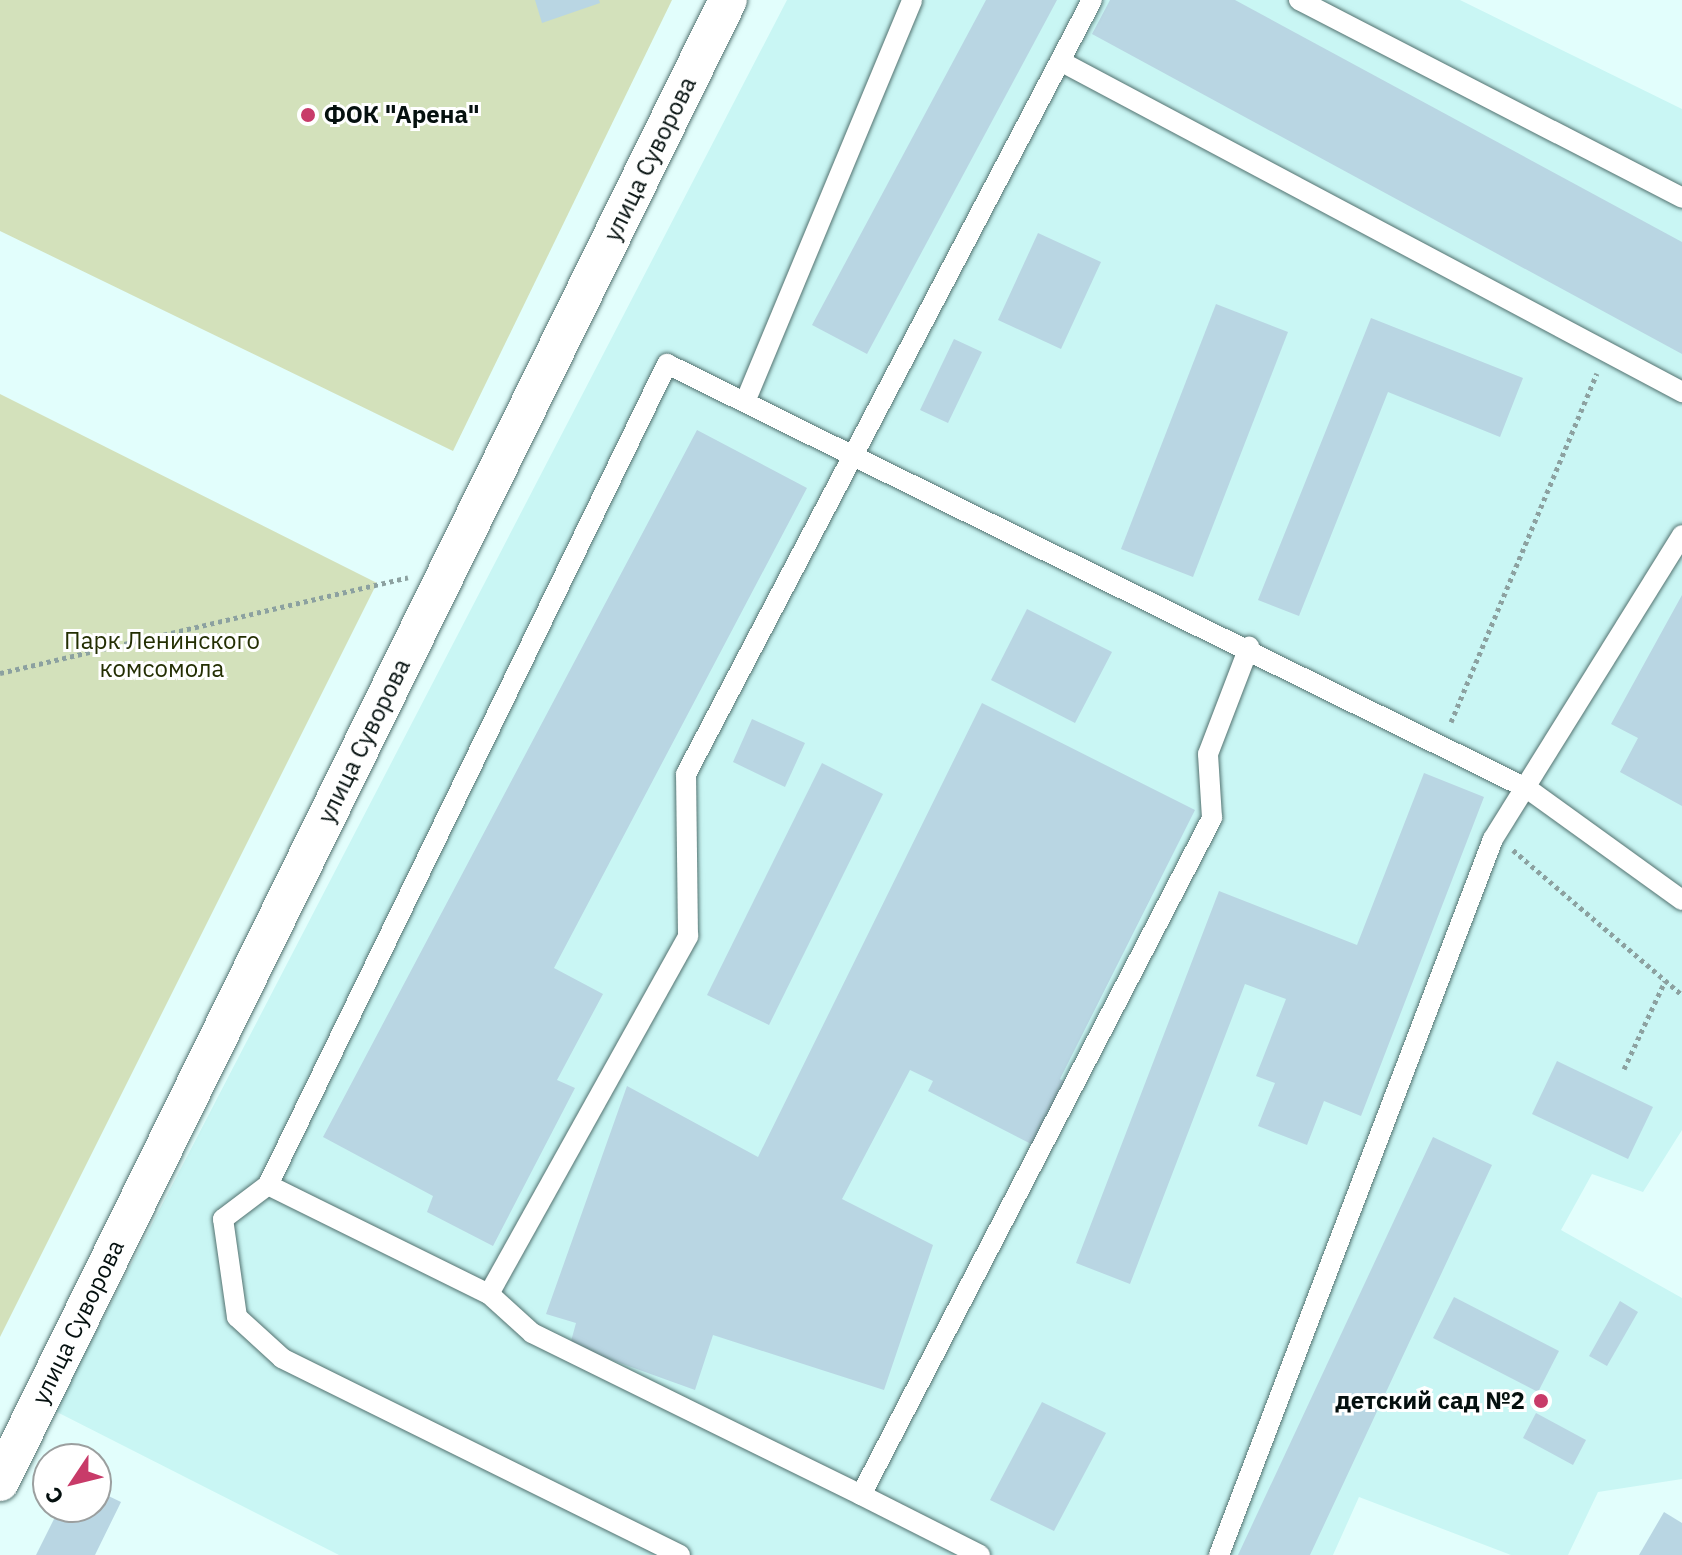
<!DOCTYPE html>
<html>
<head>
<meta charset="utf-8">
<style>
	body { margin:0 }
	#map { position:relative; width:1682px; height:1555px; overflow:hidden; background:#e2fefc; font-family:"IBM Plex Sans",sans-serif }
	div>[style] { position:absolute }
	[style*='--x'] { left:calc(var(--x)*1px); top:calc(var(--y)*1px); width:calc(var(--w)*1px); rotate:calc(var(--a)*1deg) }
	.built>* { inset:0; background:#c9f6f4 }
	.green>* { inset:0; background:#d3e1bb }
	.building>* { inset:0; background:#b9d6e3 }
	.path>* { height:5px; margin-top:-2.5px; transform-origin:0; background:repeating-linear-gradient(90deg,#8ca1a0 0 4px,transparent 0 8px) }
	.roads { filter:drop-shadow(0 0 2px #537270) drop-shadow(0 0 2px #537270) }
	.lane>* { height:20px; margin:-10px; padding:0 10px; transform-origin:10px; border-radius:10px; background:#fff }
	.street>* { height:38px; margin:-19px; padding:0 19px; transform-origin:19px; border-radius:19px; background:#fff }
	.dots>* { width:22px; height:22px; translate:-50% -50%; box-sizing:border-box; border:4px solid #fff; border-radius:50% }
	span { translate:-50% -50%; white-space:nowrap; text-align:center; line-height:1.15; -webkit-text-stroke:6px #fff; paint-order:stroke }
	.poi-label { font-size:24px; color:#05100f; font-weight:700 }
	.left { translate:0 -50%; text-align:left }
	.right { translate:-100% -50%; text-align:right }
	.street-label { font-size:24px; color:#05100f }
	.park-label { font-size:24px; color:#232e02 }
	.north { position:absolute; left:32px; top:1443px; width:80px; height:80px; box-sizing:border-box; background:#fff; border:2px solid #9b9f9f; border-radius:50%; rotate:235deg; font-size:22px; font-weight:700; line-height:32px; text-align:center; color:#05100f }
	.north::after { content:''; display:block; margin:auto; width:28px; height:36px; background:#c83b69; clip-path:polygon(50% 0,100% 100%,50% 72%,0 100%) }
</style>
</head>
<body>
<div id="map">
	<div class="built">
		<i style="clip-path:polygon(787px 0,1460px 0,1682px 109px,1682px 1130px,1643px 1192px,1592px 1174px,1561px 1230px,1682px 1298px,1682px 1479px,1598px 1492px,1568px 1555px,1511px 1555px,1359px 1497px,1333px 1555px,339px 1555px,55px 1411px)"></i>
	</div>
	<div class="green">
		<i style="clip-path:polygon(0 0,672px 0,453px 451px,0 231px)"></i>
		<i style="clip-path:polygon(0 394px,377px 583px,0 1337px)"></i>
	</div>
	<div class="building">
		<i style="clip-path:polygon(535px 0,599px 0,600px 3px,542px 23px)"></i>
		<i style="clip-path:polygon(986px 0,1057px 0,867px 354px,812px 325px)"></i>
		<i style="clip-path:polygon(1110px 0,1235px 0,1682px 242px,1682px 354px,1092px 34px)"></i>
		<i style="clip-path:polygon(1038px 233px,1101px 262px,1061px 349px,998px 320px)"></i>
		<i style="clip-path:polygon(1216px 304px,1288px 332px,1193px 577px,1121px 549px)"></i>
		<i style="clip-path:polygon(1371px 318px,1523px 378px,1500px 437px,1388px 392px,1299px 616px,1258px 600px)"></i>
		<i style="clip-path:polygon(954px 339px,982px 352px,948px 423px,920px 410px)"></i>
		<i style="clip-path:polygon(697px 430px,807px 488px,554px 968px,603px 994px,557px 1080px,575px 1088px,493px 1246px,427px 1212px,433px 1196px,323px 1137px)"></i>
		<i style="clip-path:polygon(1682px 595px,1682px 806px,1620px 772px,1638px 738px,1611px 724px)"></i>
		<i style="clip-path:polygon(1027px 609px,1112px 652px,1075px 723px,991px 680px)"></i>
		<i style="clip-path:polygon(982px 703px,1195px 810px,1060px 1079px,1067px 1083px,1035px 1146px,928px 1091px,933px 1081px,910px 1070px,842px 1199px,933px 1245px,884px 1390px,713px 1335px,695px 1390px,570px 1345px,576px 1323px,546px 1314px,627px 1086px,758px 1157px)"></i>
		<i style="clip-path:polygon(752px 719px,805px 743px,785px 787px,733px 762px)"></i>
		<i style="clip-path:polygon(822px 763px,883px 794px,769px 1025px,707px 995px)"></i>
		<i style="clip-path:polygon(1424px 773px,1484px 797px,1361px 1116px,1324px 1101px,1307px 1145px,1258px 1126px,1275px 1083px,1256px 1076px,1286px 999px,1245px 984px,1130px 1284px,1076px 1263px,1219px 891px,1357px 945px)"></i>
		<i style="clip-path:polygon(1557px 1061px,1653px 1107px,1628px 1159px,1532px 1114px)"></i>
		<i style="clip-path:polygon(1433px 1137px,1492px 1165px,1310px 1555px,1238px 1555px)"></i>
		<i style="clip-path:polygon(1454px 1297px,1559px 1351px,1538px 1392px,1433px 1338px)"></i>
		<i style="clip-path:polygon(1620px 1301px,1638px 1312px,1607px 1366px,1589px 1356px)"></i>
		<i style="clip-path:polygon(1042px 1402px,1106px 1433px,1054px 1531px,990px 1500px)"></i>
		<i style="clip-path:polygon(1536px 1413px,1586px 1440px,1573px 1465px,1523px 1438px)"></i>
		<i style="clip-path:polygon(96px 1490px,121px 1502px,95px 1555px,36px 1555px,60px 1507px,96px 1507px)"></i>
		<i style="clip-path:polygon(1664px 1512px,1682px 1523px,1682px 1555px,1639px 1555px)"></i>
	</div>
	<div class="path">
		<i style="--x:0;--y:673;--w:419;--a:-13.2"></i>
		<i style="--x:1451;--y:722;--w:378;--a:-67.3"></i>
		<i style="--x:1513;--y:850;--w:223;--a:40.6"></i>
		<i style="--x:1624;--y:1069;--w:97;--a:-65"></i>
	</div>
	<div class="roads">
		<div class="lane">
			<i style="--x:1299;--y:0;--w:431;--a:27.3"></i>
			<i style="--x:1060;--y:61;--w:705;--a:28.02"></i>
			<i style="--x:745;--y:402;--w:435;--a:-67.4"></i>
			<i style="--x:268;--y:1185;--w:913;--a:-64.08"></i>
			<i style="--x:667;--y:364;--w:960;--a:26.27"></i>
			<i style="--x:1528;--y:789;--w:190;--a:35.8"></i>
			<i style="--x:489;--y:1294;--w:58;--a:42.2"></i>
			<i style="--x:532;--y:1333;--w:367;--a:26.2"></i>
			<i style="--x:680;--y:1555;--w:444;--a:-153.7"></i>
			<i style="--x:282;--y:1358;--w:61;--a:-137.7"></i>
			<i style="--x:237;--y:1317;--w:99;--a:-98.1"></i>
			<i style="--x:223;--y:1219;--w:56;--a:-37.1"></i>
			<i style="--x:268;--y:1185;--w:246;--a:26.3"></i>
			<i style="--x:489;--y:1294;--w:410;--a:-60.9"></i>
			<i style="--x:688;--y:936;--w:162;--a:-90.7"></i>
			<i style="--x:686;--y:774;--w:874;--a:-62.32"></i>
			<i style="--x:980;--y:1555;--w:133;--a:-153.2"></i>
			<i style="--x:861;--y:1495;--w:763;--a:-62.59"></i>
			<i style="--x:1212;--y:818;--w:64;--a:-93.6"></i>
			<i style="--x:1208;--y:754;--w:115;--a:-69"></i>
			<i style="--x:1219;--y:1555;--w:767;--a:-69.06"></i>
			<i style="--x:1493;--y:839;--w:358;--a:-58.1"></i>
		</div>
		<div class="street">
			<i style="--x:0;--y:1482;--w:1651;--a:-63.84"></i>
		</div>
	</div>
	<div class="dots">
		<i style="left:308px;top:115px;background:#c83b69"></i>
		<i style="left:1541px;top:1401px;background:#c83b69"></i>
	</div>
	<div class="poi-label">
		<span class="left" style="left:324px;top:115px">ФОК "Арена"</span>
		<span class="right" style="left:1525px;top:1401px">детский сад №2</span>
	</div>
	<div class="street-label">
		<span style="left:650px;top:159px;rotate:-64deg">улица Суворова</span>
		<span style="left:364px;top:741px;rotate:-64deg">улица Суворова</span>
		<span style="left:78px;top:1322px;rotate:-64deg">улица Суворова</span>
	</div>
	<div class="park-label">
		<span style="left:162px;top:655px">Парк Ленинского<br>комсомола</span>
	</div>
	<div class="north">С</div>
</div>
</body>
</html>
